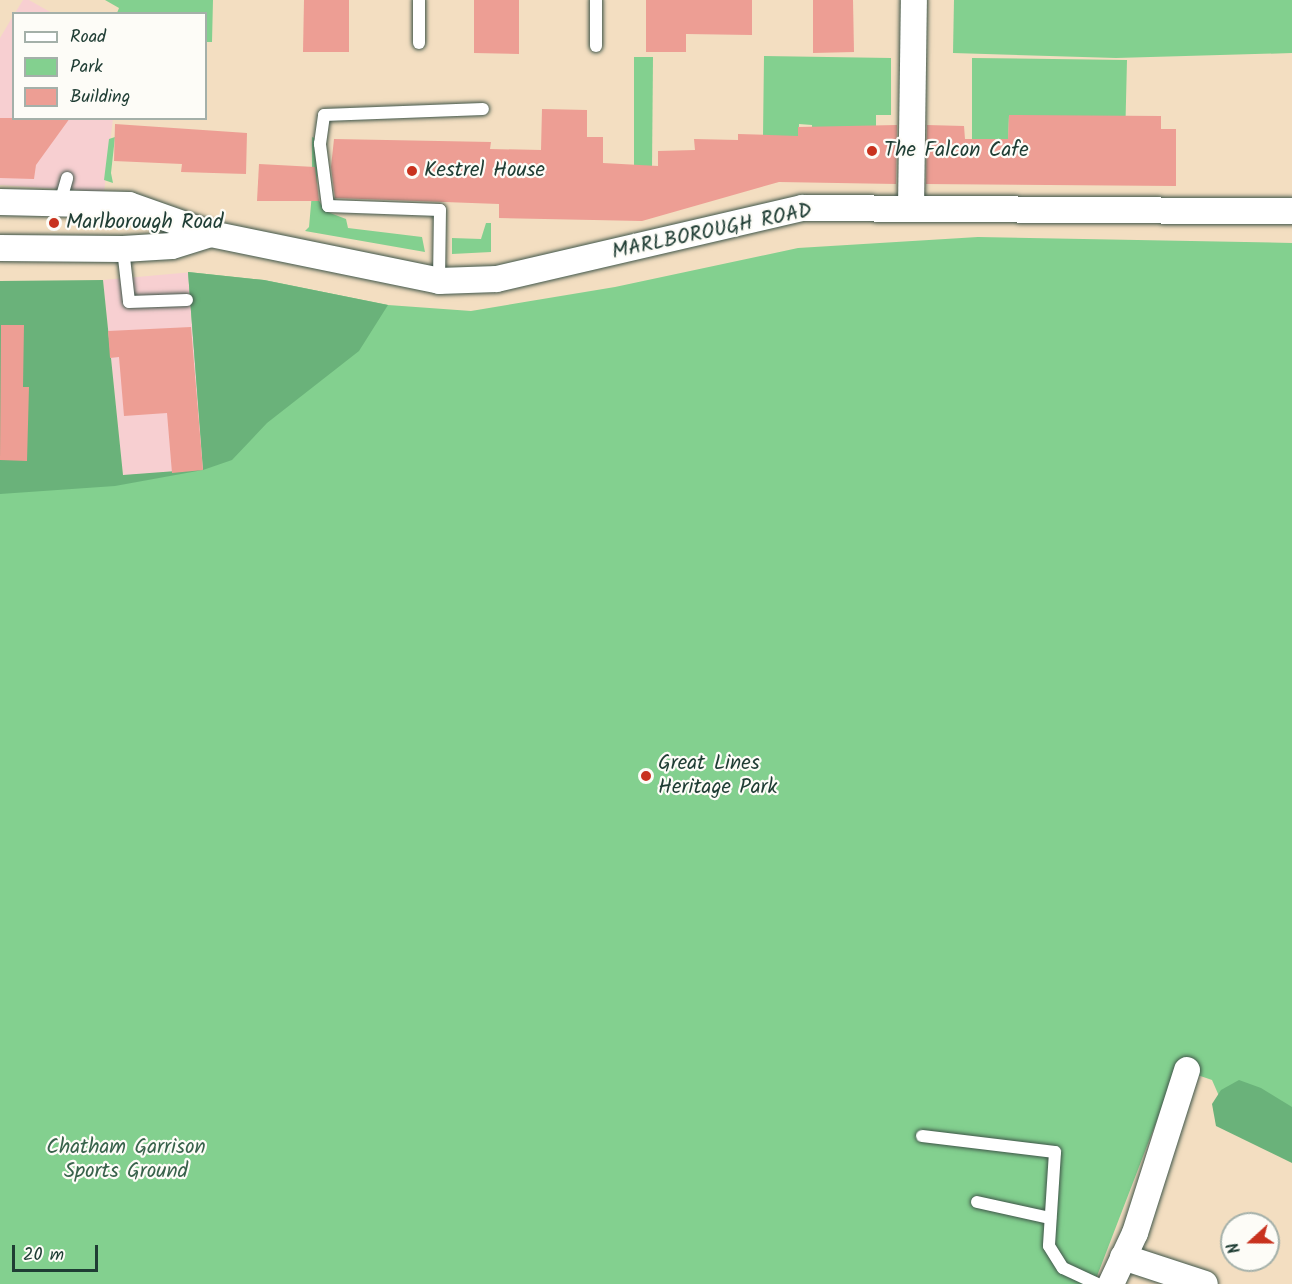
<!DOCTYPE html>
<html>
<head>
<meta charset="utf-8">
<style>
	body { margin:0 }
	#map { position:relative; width:1292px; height:1284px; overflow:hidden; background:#f3dec1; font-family:Kalam,sans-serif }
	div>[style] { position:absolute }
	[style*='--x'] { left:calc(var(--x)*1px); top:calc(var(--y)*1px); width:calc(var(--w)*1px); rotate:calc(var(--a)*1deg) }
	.built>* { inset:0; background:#f7cfd1 }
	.green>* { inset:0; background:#83d08f }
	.forest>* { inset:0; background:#6ab27a }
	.building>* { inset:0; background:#ed9e94 }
	.roads { filter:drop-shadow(0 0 2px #3f5549) drop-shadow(0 0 2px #3f5549) }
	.lane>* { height:12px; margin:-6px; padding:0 6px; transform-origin:6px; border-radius:6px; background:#fff }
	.street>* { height:26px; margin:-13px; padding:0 13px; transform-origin:13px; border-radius:13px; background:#fff }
	.dots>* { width:16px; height:16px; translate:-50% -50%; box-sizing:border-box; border:3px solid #fdfcf7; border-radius:50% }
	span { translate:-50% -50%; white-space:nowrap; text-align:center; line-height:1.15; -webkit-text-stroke:4.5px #fdfcf7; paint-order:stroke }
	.poi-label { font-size:21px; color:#1f3d34 }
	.left { translate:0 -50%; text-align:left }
	.street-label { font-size:21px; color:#1f3d34 }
	.park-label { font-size:21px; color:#38624b }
	.legend { position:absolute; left:12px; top:12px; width:195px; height:108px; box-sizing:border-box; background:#fdfcf7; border:2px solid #a4b0a9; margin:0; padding:8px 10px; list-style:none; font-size:18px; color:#1f3d34 }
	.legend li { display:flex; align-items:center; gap:12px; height:30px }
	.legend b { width:30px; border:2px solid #a4b0a9 }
	.north { position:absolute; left:1220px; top:1212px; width:60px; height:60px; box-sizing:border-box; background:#fdfcf7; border:2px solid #a4b0a9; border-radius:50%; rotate:249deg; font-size:16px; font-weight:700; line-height:24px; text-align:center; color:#1f3d34 }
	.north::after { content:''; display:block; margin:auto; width:21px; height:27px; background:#c8321e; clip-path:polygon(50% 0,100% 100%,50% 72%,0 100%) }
	.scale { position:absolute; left:12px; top:1245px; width:86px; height:27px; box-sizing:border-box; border:3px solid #1f3d34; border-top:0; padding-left:8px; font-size:18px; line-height:21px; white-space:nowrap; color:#1f3d34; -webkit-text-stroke:4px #fdfcf7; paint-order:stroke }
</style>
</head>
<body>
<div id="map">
	<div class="built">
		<i style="clip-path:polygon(23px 0,29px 0,52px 13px,15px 13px)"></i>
		<i style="clip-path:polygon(13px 16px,14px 118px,113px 119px,104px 192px,0 185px,0 38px)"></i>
		<i style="clip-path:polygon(193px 272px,209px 468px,123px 476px,103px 280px)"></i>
	</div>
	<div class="green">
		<i style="clip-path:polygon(105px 0,213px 0,212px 42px,206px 42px,206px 14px,117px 13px,119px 8px)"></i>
		<i style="clip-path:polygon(954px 0,1292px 0,1292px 53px,1116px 58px,953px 53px)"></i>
		<i style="clip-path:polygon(764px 56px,891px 58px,891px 115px,876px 115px,876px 130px,812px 152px,812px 125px,799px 124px,798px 153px,790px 153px,790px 136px,763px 136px)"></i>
		<i style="clip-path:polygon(634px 57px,653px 57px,652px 168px,634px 165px)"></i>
		<i style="clip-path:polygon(972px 58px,1127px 60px,1125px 142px,1020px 115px,1009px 115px,1008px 148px,972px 139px)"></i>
		<i style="clip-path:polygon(115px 137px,111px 173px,113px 183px,104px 180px,109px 139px)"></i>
		<i style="clip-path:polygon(312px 137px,317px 139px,317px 197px,325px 211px,346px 219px,348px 228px,422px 237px,425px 252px,305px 231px,309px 227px,312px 193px)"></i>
		<i style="clip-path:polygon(486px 223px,491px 223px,491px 252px,452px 254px,452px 238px,481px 239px)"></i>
		<i style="clip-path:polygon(978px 237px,1292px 243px,1292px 1134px,1226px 1112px,1212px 1080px,1177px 1068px,1094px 1284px,0 1284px,0 484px,203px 470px,188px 272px,264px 280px,388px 305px,471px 311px,615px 287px,798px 248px)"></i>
	</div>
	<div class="forest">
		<i style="clip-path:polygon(188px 272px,264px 280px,388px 305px,359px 351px,267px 423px,232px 460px,203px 470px,115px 486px,0 494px,0 281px,103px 280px,123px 475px,203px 469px)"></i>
		<i style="clip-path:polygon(1239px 1080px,1261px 1088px,1292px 1107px,1292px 1163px,1216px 1126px,1212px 1104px,1221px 1090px)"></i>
	</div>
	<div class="building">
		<i style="clip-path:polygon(304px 0,349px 0,349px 52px,303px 52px)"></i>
		<i style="clip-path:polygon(474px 0,519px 0,519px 54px,474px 53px)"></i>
		<i style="clip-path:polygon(646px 0,752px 0,752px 35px,686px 34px,686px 52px,646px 52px)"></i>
		<i style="clip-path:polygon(813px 0,853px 0,854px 52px,813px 53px)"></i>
		<i style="clip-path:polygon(542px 109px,587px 110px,587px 137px,603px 137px,603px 163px,658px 166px,658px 151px,695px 150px,694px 139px,738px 140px,738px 134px,798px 136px,798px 127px,897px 125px,896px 184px,779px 182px,642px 221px,499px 218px,499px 204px,335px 198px,331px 167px,334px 139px,491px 142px,490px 149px,541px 150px)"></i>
		<i style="clip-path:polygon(1009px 115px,1161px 116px,1161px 129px,1176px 129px,1176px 186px,926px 184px,927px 125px,964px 126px,965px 139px,1008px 139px)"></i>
		<i style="clip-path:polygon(0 118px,70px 118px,36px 165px,34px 179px,0 178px)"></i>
		<i style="clip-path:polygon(115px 124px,247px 133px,246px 174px,181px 172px,182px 164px,114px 161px)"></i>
		<i style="clip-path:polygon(259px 164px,315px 167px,319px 201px,257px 201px)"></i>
		<i style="clip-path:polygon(1px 325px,24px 325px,23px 387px,29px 387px,27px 461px,0 460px)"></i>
		<i style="clip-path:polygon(191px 327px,203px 470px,172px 473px,167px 413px,124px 416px,119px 357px,110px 358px,108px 331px)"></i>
	</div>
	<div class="roads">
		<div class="lane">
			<i style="--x:596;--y:0;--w:46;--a:90"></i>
			<i style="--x:419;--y:43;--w:43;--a:-90"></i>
			<i style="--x:60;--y:203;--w:26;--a:-74"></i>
			<i style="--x:123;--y:249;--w:53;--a:83.5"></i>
			<i style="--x:129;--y:302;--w:58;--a:-2"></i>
			<i style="--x:439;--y:281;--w:71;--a:-89.2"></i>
			<i style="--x:440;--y:210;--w:112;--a:-178"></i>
			<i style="--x:328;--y:206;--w:63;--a:-97.4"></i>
			<i style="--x:320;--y:144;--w:29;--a:-82"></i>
			<i style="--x:324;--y:115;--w:159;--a:-2.2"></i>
			<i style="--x:922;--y:1136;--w:134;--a:6.9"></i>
			<i style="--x:1055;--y:1152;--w:94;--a:93.7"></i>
			<i style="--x:1049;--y:1246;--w:26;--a:58"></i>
			<i style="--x:1063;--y:1268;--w:38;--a:25"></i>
			<i style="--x:977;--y:1202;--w:75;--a:12.4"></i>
		</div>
		<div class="street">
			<i style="--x:0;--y:202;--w:129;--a:1.3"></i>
			<i style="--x:129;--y:205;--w:87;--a:19.5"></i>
			<i style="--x:211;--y:234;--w:233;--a:11.6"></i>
			<i style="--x:439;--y:281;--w:58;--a:-2"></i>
			<i style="--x:497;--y:279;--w:313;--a:-13.1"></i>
			<i style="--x:802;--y:208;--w:490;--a:0.4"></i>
			<i style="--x:911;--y:208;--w:208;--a:-89.2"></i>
			<i style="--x:0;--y:248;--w:123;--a:0.5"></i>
			<i style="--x:123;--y:249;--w:49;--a:-3.5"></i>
			<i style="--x:172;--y:246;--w:41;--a:-17.1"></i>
			<i style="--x:1123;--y:1257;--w:86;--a:18.2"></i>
			<i style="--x:1111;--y:1284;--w:56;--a:-64.8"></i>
			<i style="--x:1135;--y:1233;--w:171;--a:-72.3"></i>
		</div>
	</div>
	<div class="dots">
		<i style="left:872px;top:151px;background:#c8321e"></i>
		<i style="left:412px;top:171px;background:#c8321e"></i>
		<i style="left:54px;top:223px;background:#c8321e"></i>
		<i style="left:646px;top:776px;background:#c8321e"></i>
	</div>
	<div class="poi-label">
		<span class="left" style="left:884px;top:151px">The Falcon Cafe</span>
		<span class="left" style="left:424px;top:171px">Kestrel House</span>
		<span class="left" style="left:66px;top:223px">Marlborough Road</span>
		<span class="left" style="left:658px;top:776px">Great Lines<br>Heritage Park</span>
	</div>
	<div class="street-label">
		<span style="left:712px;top:232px;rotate:-12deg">MARLBOROUGH ROAD</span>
	</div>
	<div class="park-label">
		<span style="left:126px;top:1160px">Chatham Garrison<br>Sports Ground</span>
	</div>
	<ul class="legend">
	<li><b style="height:8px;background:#fff"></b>Road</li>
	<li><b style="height:16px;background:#83d08f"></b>Park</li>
	<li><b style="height:16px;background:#ed9e94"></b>Building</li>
	</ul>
	<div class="north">N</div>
	<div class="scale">20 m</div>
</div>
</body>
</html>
